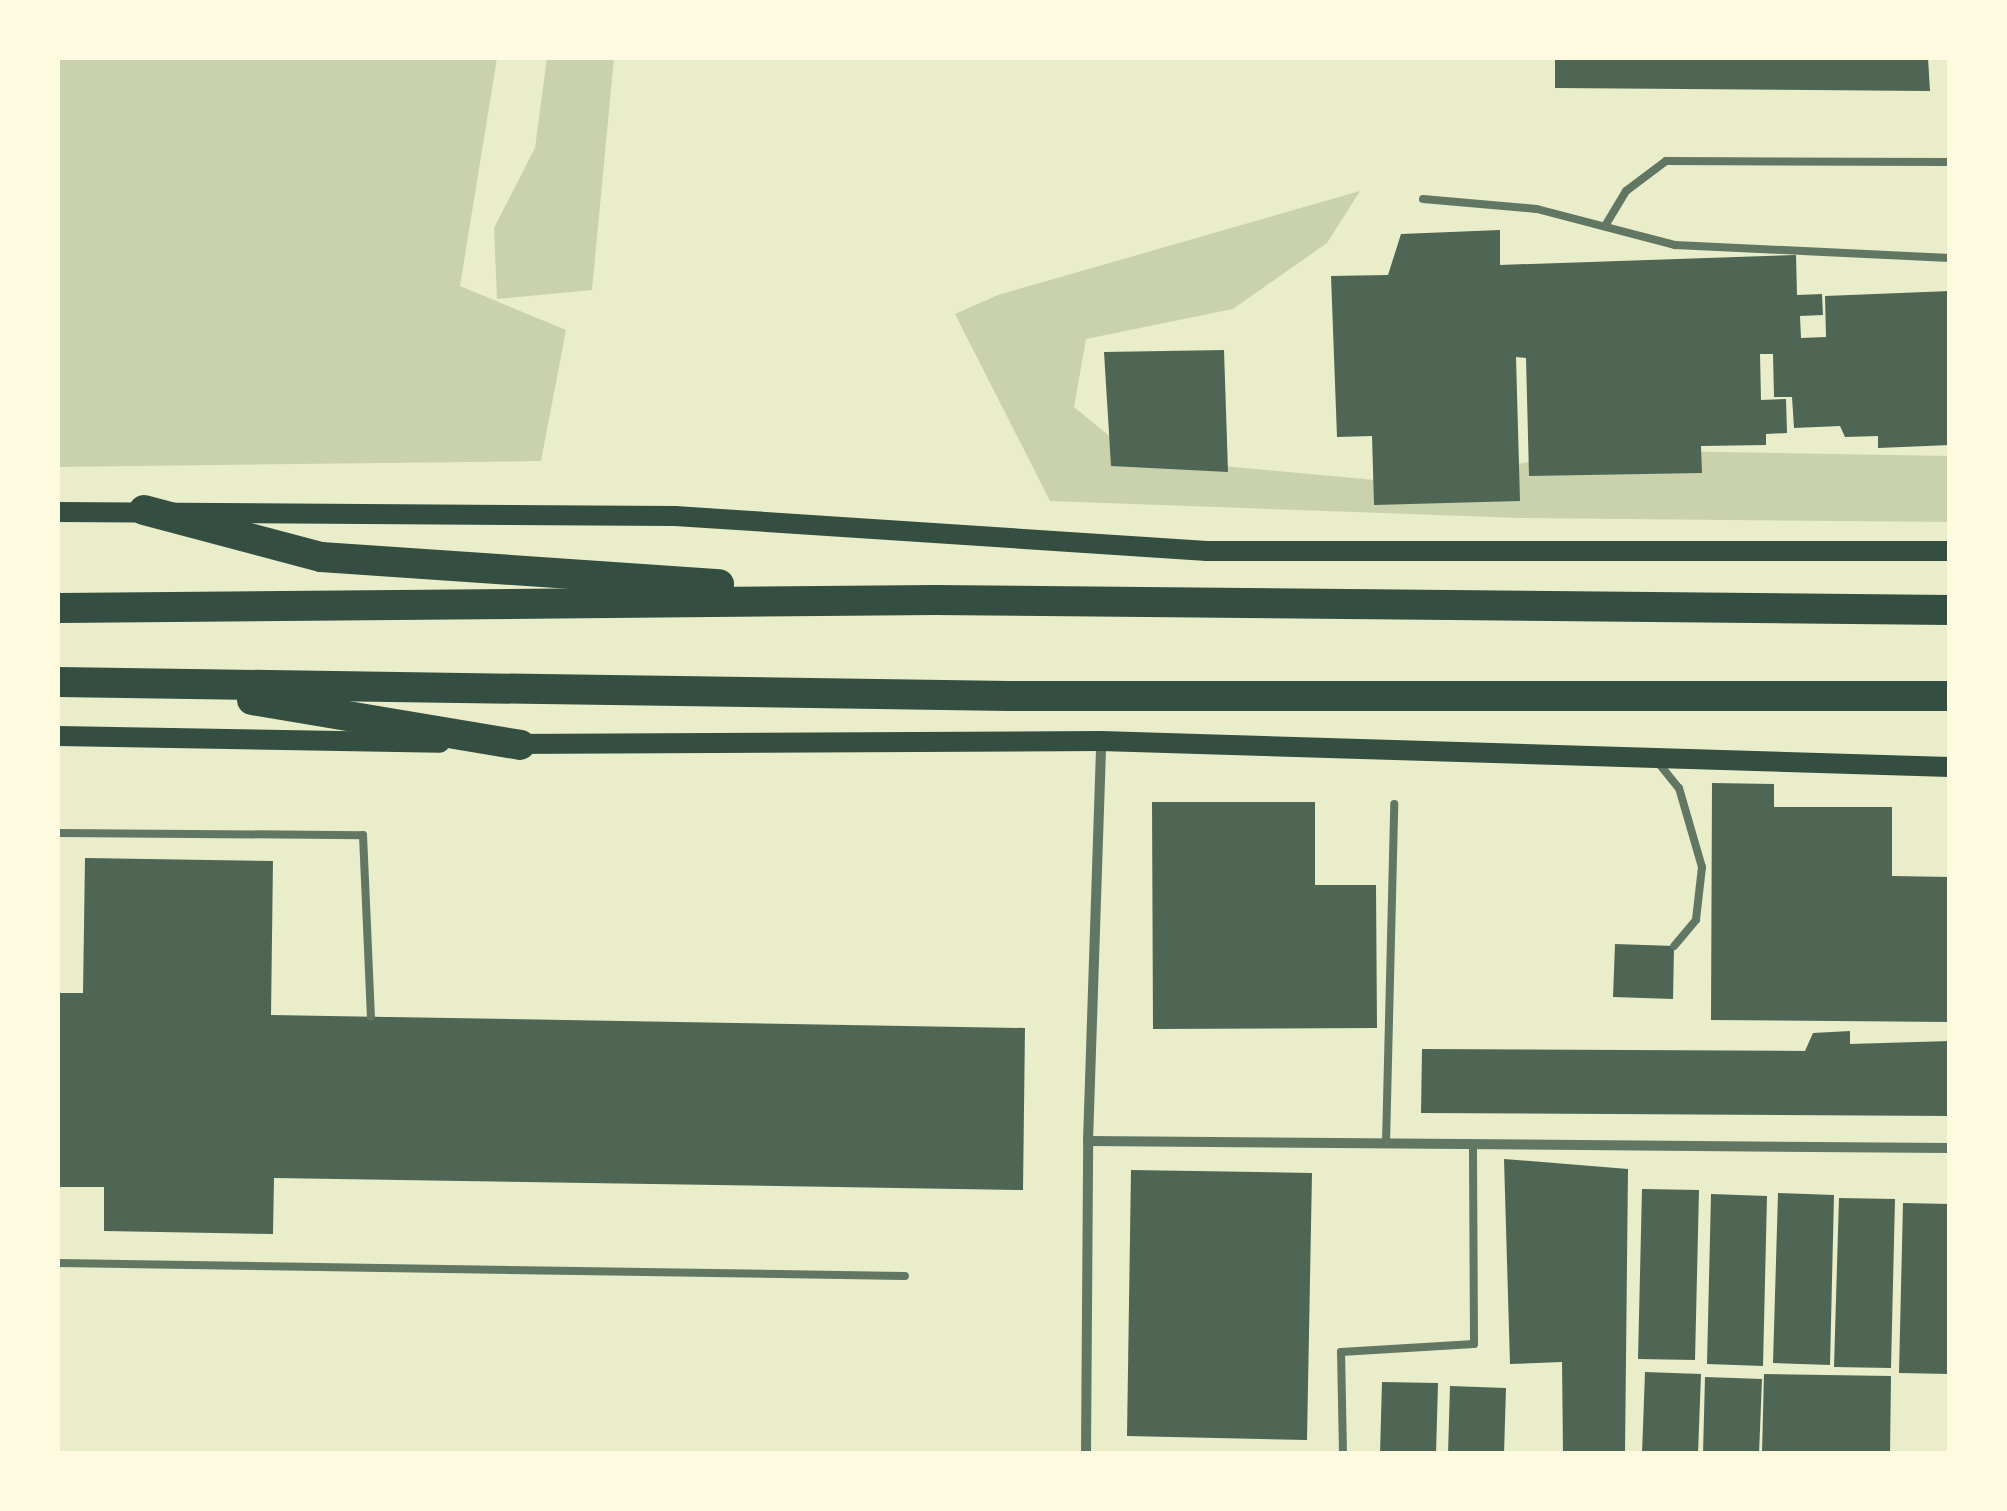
<!DOCTYPE html>
<html>
<head>
<meta charset="utf-8">
<style>
	body { margin:0 }
	#map { position:relative; width:2007px; height:1511px; overflow:hidden; background:#e9edc9; font-family:Jost,sans-serif }
	div>[style] { position:absolute }
	[style*='--x'] { left:calc(var(--x)*1px); top:calc(var(--y)*1px); width:calc(var(--w)*1px); rotate:calc(var(--a)*1deg) }
	.green>* { inset:0; background:#cad2ad }
	.building>* { inset:0; background:#4f6655 }
	.service>* { height:8px; margin:-4px; padding:0 4px; transform-origin:4px; border-radius:4px; background:#617663 }
	.minor>* { height:10px; margin:-5px; padding:0 5px; transform-origin:5px; border-radius:5px; background:#617663 }
	.secondary>* { height:20px; margin:-10px; padding:0 10px; transform-origin:10px; border-radius:10px; background:#344e41 }
	.motorway>* { height:30px; margin:-15px; padding:0 15px; transform-origin:15px; border-radius:15px; background:#344e41 }
	span { translate:-50% -50%; white-space:nowrap; text-align:center; line-height:1.15; -webkit-text-stroke:9px #fefae0; paint-order:stroke }
	.frame { position:absolute; inset:0; border:60px solid #fefae0; pointer-events:none }
</style>
</head>
<body>
<div id="map">
	<div class="green">
		<i style="clip-path:polygon(58px 58px,497px 58px,460px 286px,566px 330px,541px 461px,58px 467px)"></i>
		<i style="clip-path:polygon(547px 58px,614px 58px,592px 290px,497px 299px,494px 228px,535px 148px)"></i>
		<i style="clip-path:polygon(1360px 191px,1327px 243px,1233px 309px,1086px 339px,1074px 407px,1136px 458px,1396px 482px,1608px 450px,1949px 456px,1949px 522px,1521px 518px,1050px 501px,955px 314px,998px 295px)"></i>
	</div>
	<div class="building">
		<i style="clip-path:polygon(1555px 58px,1928px 58px,1930px 91px,1555px 88px)"></i>
		<i style="clip-path:polygon(1500px 230px,1500px 265px,1796px 255px,1797px 295px,1822px 294px,1823px 315px,1800px 316px,1801px 338px,1826px 337px,1825px 296px,1950px 291px,1950px 445px,1878px 448px,1878px 436px,1845px 437px,1840px 426px,1794px 428px,1792px 397px,1774px 397px,1773px 354px,1760px 354px,1761px 400px,1786px 399px,1787px 433px,1766px 434px,1766px 445px,1701px 446px,1702px 473px,1529px 476px,1526px 358px,1516px 357px,1520px 501px,1374px 505px,1372px 436px,1337px 437px,1331px 276px,1388px 275px,1401px 234px)"></i>
		<i style="clip-path:polygon(1224px 350px,1228px 472px,1111px 466px,1104px 352px)"></i>
		<i style="clip-path:polygon(1712px 783px,1774px 784px,1774px 807px,1892px 807px,1892px 876px,1950px 877px,1950px 1022px,1711px 1020px)"></i>
		<i style="clip-path:polygon(1152px 802px,1315px 802px,1315px 885px,1376px 885px,1377px 1028px,1153px 1029px)"></i>
		<i style="clip-path:polygon(85px 858px,273px 861px,271px 1015px,1025px 1028px,1023px 1190px,274px 1178px,273px 1234px,104px 1231px,104px 1187px,58px 1187px,58px 993px,83px 993px)"></i>
		<i style="clip-path:polygon(1615px 944px,1674px 946px,1673px 999px,1613px 997px)"></i>
		<i style="clip-path:polygon(1850px 1031px,1850px 1044px,1950px 1041px,1950px 1116px,1421px 1113px,1422px 1049px,1805px 1051px,1813px 1033px)"></i>
		<i style="clip-path:polygon(1504px 1159px,1628px 1169px,1625px 1454px,1563px 1454px,1562px 1362px,1510px 1364px)"></i>
		<i style="clip-path:polygon(1131px 1170px,1312px 1173px,1307px 1440px,1127px 1436px)"></i>
		<i style="clip-path:polygon(1642px 1189px,1699px 1190px,1695px 1360px,1638px 1359px)"></i>
		<i style="clip-path:polygon(1778px 1193px,1834px 1195px,1830px 1365px,1773px 1363px)"></i>
		<i style="clip-path:polygon(1711px 1194px,1767px 1196px,1763px 1366px,1707px 1364px)"></i>
		<i style="clip-path:polygon(1839px 1198px,1895px 1199px,1891px 1368px,1834px 1367px)"></i>
		<i style="clip-path:polygon(1903px 1203px,1950px 1204px,1950px 1374px,1899px 1373px)"></i>
		<i style="clip-path:polygon(1645px 1372px,1701px 1374px,1698px 1454px,1642px 1454px)"></i>
		<i style="clip-path:polygon(1764px 1374px,1891px 1376px,1890px 1454px,1762px 1454px)"></i>
		<i style="clip-path:polygon(1705px 1377px,1762px 1379px,1759px 1454px,1703px 1454px)"></i>
		<i style="clip-path:polygon(1382px 1382px,1438px 1383px,1436px 1454px,1380px 1454px)"></i>
		<i style="clip-path:polygon(1450px 1386px,1506px 1388px,1504px 1454px,1448px 1454px)"></i>
	</div>
	<div class="service">
		<i style="--x:1423;--y:199;--w:114;--a:5"></i>
		<i style="--x:1537;--y:209;--w:143;--a:14.6"></i>
		<i style="--x:1675;--y:245;--w:275;--a:2.7"></i>
		<i style="--x:1605;--y:226;--w:41;--a:-59"></i>
		<i style="--x:1626;--y:191;--w:50;--a:-36.9"></i>
		<i style="--x:1666;--y:161;--w:284;--a:0.2"></i>
		<i style="--x:1656;--y:760;--w:36;--a:51"></i>
		<i style="--x:1679;--y:788;--w:82;--a:73.8"></i>
		<i style="--x:1702;--y:867;--w:53;--a:96.5"></i>
		<i style="--x:1696;--y:920;--w:34;--a:130"></i>
		<i style="--x:58;--y:833;--w:305;--a:0.4"></i>
		<i style="--x:363;--y:835;--w:182;--a:87.5"></i>
		<i style="--x:1386;--y:1143;--w:339;--a:-88.6"></i>
		<i style="--x:58;--y:1263;--w:847;--a:0.88"></i>
		<i style="--x:1343;--y:1454;--w:102;--a:-91.1"></i>
		<i style="--x:1341;--y:1352;--w:133;--a:-3.4"></i>
		<i style="--x:1474;--y:1344;--w:200;--a:-90.3"></i>
	</div>
	<div class="minor">
		<i style="--x:1088;--y:1141;--w:862;--a:0.47"></i>
		<i style="--x:1086;--y:1454;--w:313;--a:-89.6"></i>
		<i style="--x:1088;--y:1141;--w:400;--a:-88.1"></i>
	</div>
	<div class="secondary">
		<i style="--x:58;--y:512;--w:617;--a:0.37"></i>
		<i style="--x:675;--y:516;--w:533;--a:3.76"></i>
		<i style="--x:1207;--y:551;--w:743;--a:0"></i>
		<i style="--x:58;--y:736;--w:382;--a:1"></i>
		<i style="--x:509;--y:744;--w:592;--a:-0.29"></i>
		<i style="--x:1101;--y:741;--w:849;--a:1.75"></i>
	</div>
	<div class="motorway">
		<i style="--x:144;--y:510;--w:183;--a:14.9"></i>
		<i style="--x:321;--y:557;--w:399;--a:3.9"></i>
		<i style="--x:58;--y:608;--w:877;--a:-0.52"></i>
		<i style="--x:935;--y:600;--w:1015;--a:0.56"></i>
		<i style="--x:58;--y:682;--w:951;--a:0.84"></i>
		<i style="--x:1009;--y:696;--w:941;--a:0"></i>
		<i style="--x:252;--y:700;--w:272;--a:9.5"></i>
	</div>
	<div class="frame"></div>
</div>
</body>
</html>
